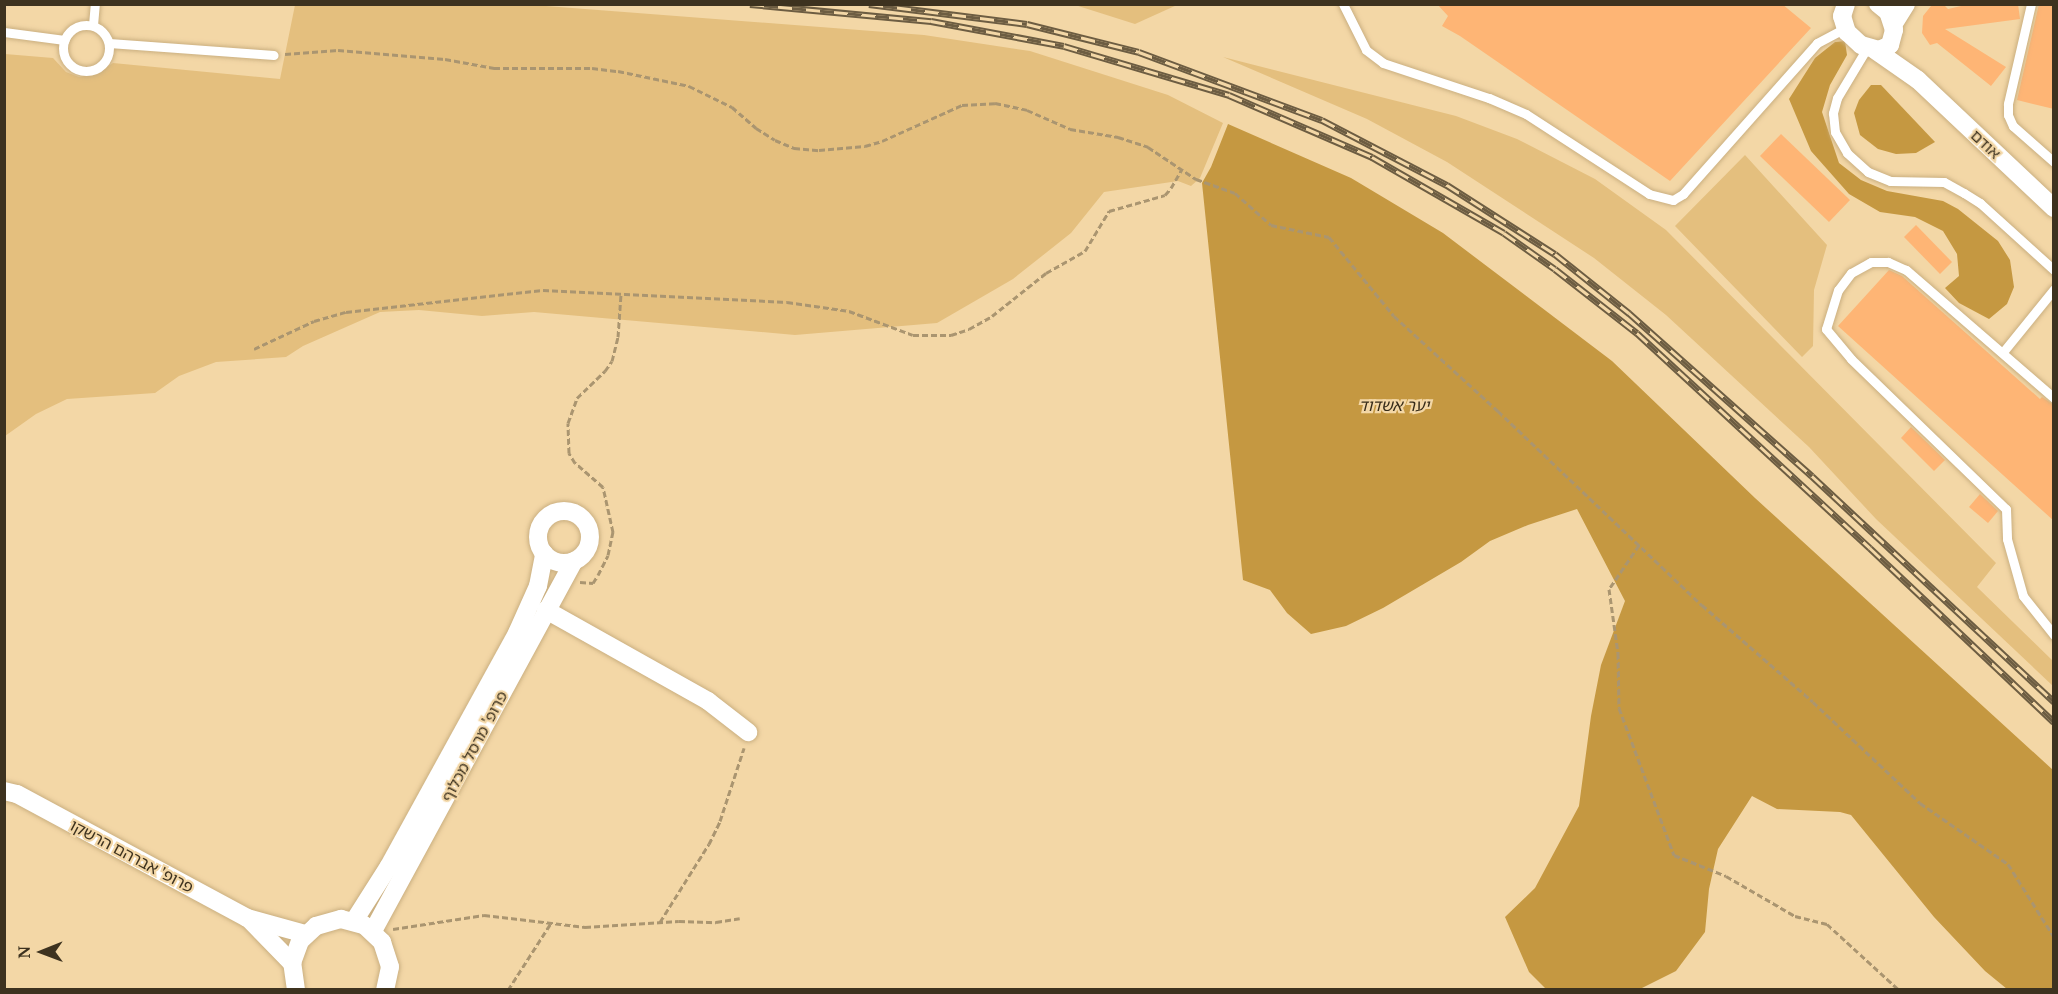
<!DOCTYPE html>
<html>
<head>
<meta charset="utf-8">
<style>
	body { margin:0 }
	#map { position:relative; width:2058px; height:994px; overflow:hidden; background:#f3d7a6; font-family:"Noto Serif","Noto Sans Hebrew",serif }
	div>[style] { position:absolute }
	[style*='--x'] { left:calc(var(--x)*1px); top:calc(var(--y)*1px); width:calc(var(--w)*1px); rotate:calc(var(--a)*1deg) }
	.green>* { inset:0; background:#e4bf7e }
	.forest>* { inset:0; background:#c59841 }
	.building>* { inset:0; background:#feb575 }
	.path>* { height:3px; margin-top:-1.5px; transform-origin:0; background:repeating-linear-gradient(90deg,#aa9570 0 6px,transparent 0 9px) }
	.roads { filter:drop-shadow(0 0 2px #caaf80) drop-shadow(0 0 2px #caaf80) }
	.service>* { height:9px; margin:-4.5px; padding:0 4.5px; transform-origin:4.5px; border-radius:4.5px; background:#fff }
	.service>.ring { margin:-4.5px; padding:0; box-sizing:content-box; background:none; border:9px solid #fff; border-radius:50% }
	.minor>* { height:18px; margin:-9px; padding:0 9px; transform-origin:9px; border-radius:9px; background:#fff }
	.minor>.ring { margin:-9px; padding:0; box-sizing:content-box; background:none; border:18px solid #fff; border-radius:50% }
	.rail>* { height:7px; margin-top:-3.5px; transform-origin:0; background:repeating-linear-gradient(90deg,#f3d7a6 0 14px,#6d5d42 0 28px); box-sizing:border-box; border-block:2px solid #6d5d42 }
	span { translate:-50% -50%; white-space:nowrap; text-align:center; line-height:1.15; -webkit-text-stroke:4.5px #f3d7a6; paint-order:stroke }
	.street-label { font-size:16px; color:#3d321f }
	.park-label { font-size:16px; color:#372c19; font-style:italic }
	.frame { position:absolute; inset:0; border:6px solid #3d321f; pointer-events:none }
	.north { position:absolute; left:12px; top:922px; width:60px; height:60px; -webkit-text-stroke:4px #f3d7a6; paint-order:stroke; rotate:269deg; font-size:16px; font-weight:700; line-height:24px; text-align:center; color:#3d321f }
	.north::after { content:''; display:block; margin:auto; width:21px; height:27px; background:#3d321f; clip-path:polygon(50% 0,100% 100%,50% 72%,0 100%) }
</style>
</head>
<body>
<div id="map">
	<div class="green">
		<i style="clip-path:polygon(295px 5px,533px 5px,924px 35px,1030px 51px,1168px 95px,1223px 123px,1200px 178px,1191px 186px,1178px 181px,1104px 192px,1071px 233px,1013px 279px,937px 323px,795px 335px,534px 312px,482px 316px,419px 310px,380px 312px,303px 346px,286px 357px,216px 362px,179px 376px,155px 393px,67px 399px,36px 414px,5px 436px,5px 54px,53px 58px,66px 72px,79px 77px,95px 74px,113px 63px,280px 79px)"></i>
		<i style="clip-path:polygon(1075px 5px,1177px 4px,1177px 5px,1135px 24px)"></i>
		<i style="clip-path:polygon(1223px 57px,1456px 116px,1517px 139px,1595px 179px,1666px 230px,1996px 563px,1977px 587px,2053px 661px,2053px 686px,1876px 519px,1809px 447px,1666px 315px,1594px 258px,1447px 162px,1367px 119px)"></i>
		<i style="clip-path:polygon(1745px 155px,1827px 245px,1814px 290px,1813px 346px,1802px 357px,1675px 226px)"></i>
	</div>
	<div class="forest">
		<i style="clip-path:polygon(1845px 41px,1847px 55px,1830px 85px,1822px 112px,1839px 163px,1861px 180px,1887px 191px,1943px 201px,1958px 209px,1998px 241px,2010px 260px,2014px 287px,2007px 304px,1989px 319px,1959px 303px,1945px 288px,1959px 276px,1957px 254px,1943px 231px,1915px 217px,1880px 212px,1849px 194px,1811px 151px,1789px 99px,1815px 58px,1835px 42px)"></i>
		<i style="clip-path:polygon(1871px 85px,1881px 85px,1935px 142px,1916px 153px,1896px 154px,1878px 149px,1860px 135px,1854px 113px,1859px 100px)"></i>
		<i style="clip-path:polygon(1228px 124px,1351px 178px,1443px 233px,1612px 361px,1755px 498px,2053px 770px,2053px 989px,2007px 989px,1985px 971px,1934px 917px,1851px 815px,1840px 812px,1777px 809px,1752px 796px,1718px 849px,1709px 889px,1705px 932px,1676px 971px,1640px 989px,1546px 989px,1529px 972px,1505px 917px,1535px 888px,1579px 806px,1591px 716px,1601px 665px,1625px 601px,1577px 509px,1528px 525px,1490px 541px,1461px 562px,1383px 608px,1346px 626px,1311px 634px,1287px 613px,1270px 590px,1243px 580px,1202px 183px,1211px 167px)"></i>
	</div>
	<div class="building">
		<i style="clip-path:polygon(1437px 4px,1782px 4px,1811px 28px,1670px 181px,1460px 36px,1442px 26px,1448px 16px)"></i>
		<i style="clip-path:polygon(1970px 4px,2018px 4px,2020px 19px,1945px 29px,2006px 67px,1991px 86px,1937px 43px,1930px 45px,1922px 33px,1923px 16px,1931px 6px,1944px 5px,1948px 9px)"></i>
		<i style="clip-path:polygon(2039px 4px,2054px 4px,2054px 109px,2017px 100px)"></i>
		<i style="clip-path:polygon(1781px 134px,1850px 200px,1829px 222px,1760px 156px)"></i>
		<i style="clip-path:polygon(1916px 225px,1952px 262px,1940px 274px,1904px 237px)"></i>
		<i style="clip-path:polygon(1889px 270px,1902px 276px,2040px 399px,2042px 397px,2054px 405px,2054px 521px,1838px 326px)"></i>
		<i style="clip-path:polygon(1911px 427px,1945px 460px,1934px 471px,1901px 438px)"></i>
		<i style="clip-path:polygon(1980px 494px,1998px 511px,1988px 523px,1969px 507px)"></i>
	</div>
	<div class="path">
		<i style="--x:285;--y:54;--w:53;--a:-4.3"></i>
		<i style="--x:338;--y:50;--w:107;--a:4.8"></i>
		<i style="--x:445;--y:59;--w:50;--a:10.4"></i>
		<i style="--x:494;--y:68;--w:98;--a:0"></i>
		<i style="--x:592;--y:68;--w:26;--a:7"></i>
		<i style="--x:618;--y:71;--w:73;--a:11.9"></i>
		<i style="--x:689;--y:86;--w:48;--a:26"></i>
		<i style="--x:732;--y:107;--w:32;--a:41"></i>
		<i style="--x:756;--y:128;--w:22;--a:32"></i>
		<i style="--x:775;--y:140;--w:21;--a:23"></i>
		<i style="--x:794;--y:148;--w:25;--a:5"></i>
		<i style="--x:819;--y:150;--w:46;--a:-5"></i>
		<i style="--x:865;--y:146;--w:18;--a:-16"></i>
		<i style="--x:882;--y:141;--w:88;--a:-24.2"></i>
		<i style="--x:962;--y:105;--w:33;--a:-3"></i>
		<i style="--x:995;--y:103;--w:33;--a:12"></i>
		<i style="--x:1027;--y:110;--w:47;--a:23.8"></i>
		<i style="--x:1070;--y:129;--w:49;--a:9.5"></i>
		<i style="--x:1118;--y:137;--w:32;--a:18"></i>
		<i style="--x:1148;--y:147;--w:58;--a:33.7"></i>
		<i style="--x:1196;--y:179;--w:41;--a:19.7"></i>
		<i style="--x:1235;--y:193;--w:48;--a:41.6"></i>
		<i style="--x:1271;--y:225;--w:59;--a:11.7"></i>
		<i style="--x:1329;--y:237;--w:102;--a:50.6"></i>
		<i style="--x:1394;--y:316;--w:141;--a:42.4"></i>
		<i style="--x:1498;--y:411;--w:282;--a:43.6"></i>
		<i style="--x:1702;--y:605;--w:147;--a:41.1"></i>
		<i style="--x:1813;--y:702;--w:147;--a:43.3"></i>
		<i style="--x:1920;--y:803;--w:107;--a:34.7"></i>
		<i style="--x:2008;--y:864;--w:86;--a:57.8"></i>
		<i style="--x:254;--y:349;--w:66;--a:-25"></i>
		<i style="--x:314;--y:321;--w:33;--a:-16"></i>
		<i style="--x:346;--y:312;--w:198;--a:-6.4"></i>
		<i style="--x:543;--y:290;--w:244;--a:2.8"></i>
		<i style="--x:787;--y:302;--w:63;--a:8.3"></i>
		<i style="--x:849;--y:311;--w:68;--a:20.6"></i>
		<i style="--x:913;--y:335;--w:38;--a:0"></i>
		<i style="--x:951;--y:335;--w:19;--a:-18"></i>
		<i style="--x:969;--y:329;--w:26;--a:-29"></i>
		<i style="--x:992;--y:316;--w:69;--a:-38.5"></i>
		<i style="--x:1046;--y:273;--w:45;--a:-29.4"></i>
		<i style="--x:1085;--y:251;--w:47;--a:-59"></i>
		<i style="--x:1109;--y:211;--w:58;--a:-15.9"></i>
		<i style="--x:1165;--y:195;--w:9;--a:-49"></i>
		<i style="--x:1171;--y:188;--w:22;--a:-60"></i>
		<i style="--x:1639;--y:545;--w:53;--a:124.3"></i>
		<i style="--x:1609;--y:589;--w:65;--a:82"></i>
		<i style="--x:1618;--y:653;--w:55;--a:89"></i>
		<i style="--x:1619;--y:708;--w:157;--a:69.5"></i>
		<i style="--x:1674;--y:855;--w:56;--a:22"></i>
		<i style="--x:1726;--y:876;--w:80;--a:30.1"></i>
		<i style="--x:1795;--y:916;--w:33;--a:14"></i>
		<i style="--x:1827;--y:924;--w:98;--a:42.5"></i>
		<i style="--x:580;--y:582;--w:13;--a:4"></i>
		<i style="--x:593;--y:583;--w:9;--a:-58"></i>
		<i style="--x:598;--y:575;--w:22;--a:-63"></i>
		<i style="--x:608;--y:555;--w:24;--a:-78"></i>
		<i style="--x:613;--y:532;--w:46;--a:-102.5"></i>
		<i style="--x:603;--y:487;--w:37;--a:-139"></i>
		<i style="--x:575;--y:463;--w:12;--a:-121"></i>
		<i style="--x:569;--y:453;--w:30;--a:-92"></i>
		<i style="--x:568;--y:423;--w:27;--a:-70"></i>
		<i style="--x:577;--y:398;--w:39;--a:-44"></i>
		<i style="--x:605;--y:371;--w:12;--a:-55"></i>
		<i style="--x:612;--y:361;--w:25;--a:-76"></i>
		<i style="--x:618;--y:337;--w:43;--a:-86"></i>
		<i style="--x:660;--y:922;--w:92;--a:-57.9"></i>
		<i style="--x:709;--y:844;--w:25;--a:-64"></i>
		<i style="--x:720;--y:821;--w:77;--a:-71.8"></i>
		<i style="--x:393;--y:929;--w:92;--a:-8.7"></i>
		<i style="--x:484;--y:915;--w:102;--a:6.8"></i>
		<i style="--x:585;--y:927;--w:94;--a:-3.7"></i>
		<i style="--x:679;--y:921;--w:37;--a:2"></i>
		<i style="--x:716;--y:922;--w:24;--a:-9"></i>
		<i style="--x:508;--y:990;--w:80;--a:-57.3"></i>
	</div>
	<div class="roads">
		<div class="service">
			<i style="--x:1343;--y:4;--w:51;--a:63.4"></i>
			<i style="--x:1366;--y:50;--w:21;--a:37"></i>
			<i style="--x:1383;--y:63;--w:112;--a:18.3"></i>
			<i style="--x:1489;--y:98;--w:40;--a:23.4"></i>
			<i style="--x:1526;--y:114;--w:147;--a:33"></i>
			<i style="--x:1649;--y:194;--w:25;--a:14"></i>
			<i style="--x:1673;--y:200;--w:12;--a:-31"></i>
			<i style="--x:1683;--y:194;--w:202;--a:-48.4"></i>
			<i style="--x:1817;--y:43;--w:32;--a:-28"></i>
			<i style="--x:2031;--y:4;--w:103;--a:103"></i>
			<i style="--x:2008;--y:104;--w:11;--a:90"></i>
			<i style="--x:2008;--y:115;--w:12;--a:66"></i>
			<i style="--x:2013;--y:126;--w:55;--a:41.3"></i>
			<i class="ring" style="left:63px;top:25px;width:37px;height:37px"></i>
			<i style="--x:93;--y:25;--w:21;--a:-85"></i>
			<i style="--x:4;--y:32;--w:61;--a:7.6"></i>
			<i style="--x:109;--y:43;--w:165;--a:4.2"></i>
			<i style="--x:1867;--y:48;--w:58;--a:121"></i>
			<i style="--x:1837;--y:98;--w:16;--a:105"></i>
			<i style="--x:1833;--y:113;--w:19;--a:84"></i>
			<i style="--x:1835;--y:132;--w:24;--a:60"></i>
			<i style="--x:1847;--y:153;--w:28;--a:42"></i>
			<i style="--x:1868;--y:172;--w:24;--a:22"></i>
			<i style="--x:1890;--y:181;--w:54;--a:1.1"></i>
			<i style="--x:1944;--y:182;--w:23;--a:29"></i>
			<i style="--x:1964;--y:193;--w:19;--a:32"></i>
			<i style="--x:1980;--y:203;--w:100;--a:42.2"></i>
			<i style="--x:2003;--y:352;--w:81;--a:-51"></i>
			<i style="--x:2054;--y:398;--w:196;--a:-139.1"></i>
			<i style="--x:1906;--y:270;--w:20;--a:-156"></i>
			<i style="--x:1888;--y:262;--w:17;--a:180"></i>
			<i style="--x:1871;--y:262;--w:23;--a:151"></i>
			<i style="--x:1851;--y:273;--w:21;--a:127"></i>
			<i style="--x:1838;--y:290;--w:41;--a:107.1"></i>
			<i style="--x:1826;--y:329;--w:39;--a:50"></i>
			<i style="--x:1851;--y:359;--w:216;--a:44.1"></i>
			<i style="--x:2006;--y:509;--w:30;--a:88"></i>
			<i style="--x:2007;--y:539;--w:59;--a:74.3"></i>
			<i style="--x:2023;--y:596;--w:50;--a:51.5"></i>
		</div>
		<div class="minor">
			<i style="--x:1846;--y:4;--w:13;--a:108"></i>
			<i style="--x:1842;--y:16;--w:17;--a:73"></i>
			<i style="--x:1847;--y:32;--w:19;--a:43"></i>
			<i style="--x:1861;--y:45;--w:19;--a:16"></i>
			<i style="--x:1879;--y:50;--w:12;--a:-24"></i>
			<i style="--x:1890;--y:45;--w:16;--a:-75"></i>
			<i style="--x:1894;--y:30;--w:19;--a:-108"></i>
			<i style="--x:1888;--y:12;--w:13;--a:-141"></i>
			<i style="--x:1893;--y:25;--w:25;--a:-58"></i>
			<i style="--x:1875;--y:50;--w:52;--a:34.9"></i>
			<i style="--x:1918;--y:80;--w:187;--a:43.3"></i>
			<i class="ring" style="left:538px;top:511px;width:34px;height:34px"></i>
			<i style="--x:546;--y:610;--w:186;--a:29.3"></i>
			<i style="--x:708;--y:701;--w:51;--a:37.8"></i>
			<i style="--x:4;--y:791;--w:13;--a:13"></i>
			<i style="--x:17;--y:794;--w:261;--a:28.3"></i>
			<i style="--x:247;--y:918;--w:60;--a:15.4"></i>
			<i style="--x:249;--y:919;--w:62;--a:45.7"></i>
			<i style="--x:354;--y:921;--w:65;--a:-57.5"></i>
			<i style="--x:389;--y:866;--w:266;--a:-61.2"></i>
			<i style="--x:517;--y:633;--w:51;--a:-65.9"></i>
			<i style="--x:538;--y:586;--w:33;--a:-79"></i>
			<i style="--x:373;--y:931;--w:421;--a:-61.5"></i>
			<i style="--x:296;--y:990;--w:27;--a:-98"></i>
			<i style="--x:292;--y:963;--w:23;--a:-70"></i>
			<i style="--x:300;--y:941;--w:22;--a:-43"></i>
			<i style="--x:316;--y:926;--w:26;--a:-16"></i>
			<i style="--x:341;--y:919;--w:24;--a:15"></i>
			<i style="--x:364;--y:925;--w:25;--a:43"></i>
			<i style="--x:382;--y:942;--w:26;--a:72"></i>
			<i style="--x:390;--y:967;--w:24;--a:102"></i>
		</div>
	</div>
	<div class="rail">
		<i style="--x:750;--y:4;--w:182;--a:5.4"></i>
		<i style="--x:931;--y:21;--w:135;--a:10.6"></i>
		<i style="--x:1064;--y:46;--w:172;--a:16.5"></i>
		<i style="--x:1229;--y:95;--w:156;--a:23.4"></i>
		<i style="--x:1372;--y:157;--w:152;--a:29.9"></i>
		<i style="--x:1504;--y:233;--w:62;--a:35.2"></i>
		<i style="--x:1555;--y:269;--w:104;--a:38"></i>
		<i style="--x:1637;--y:333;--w:317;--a:42.7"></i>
		<i style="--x:1870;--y:548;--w:253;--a:43.4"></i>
		<i style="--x:869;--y:4;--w:159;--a:7.2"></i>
		<i style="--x:1027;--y:24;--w:115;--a:14"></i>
		<i style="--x:1139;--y:52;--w:195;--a:20.4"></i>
		<i style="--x:1322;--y:120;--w:141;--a:27.5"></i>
		<i style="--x:1447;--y:185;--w:128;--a:32.6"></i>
		<i style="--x:1555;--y:254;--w:95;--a:38.6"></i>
		<i style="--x:1629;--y:313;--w:245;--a:41.7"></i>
		<i style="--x:1812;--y:476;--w:331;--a:43"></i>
	</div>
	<div class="street-label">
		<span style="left:1986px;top:144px;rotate:43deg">אודם</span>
		<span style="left:474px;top:746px;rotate:-62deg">פרופ' מרסל מכלוף</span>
		<span style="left:132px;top:856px;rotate:28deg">פרופ' אברהם הרשקו</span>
	</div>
	<div class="park-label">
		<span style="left:1394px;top:405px">יער אשדוד</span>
	</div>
	<div class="frame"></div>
	<div class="north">N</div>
</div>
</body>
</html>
